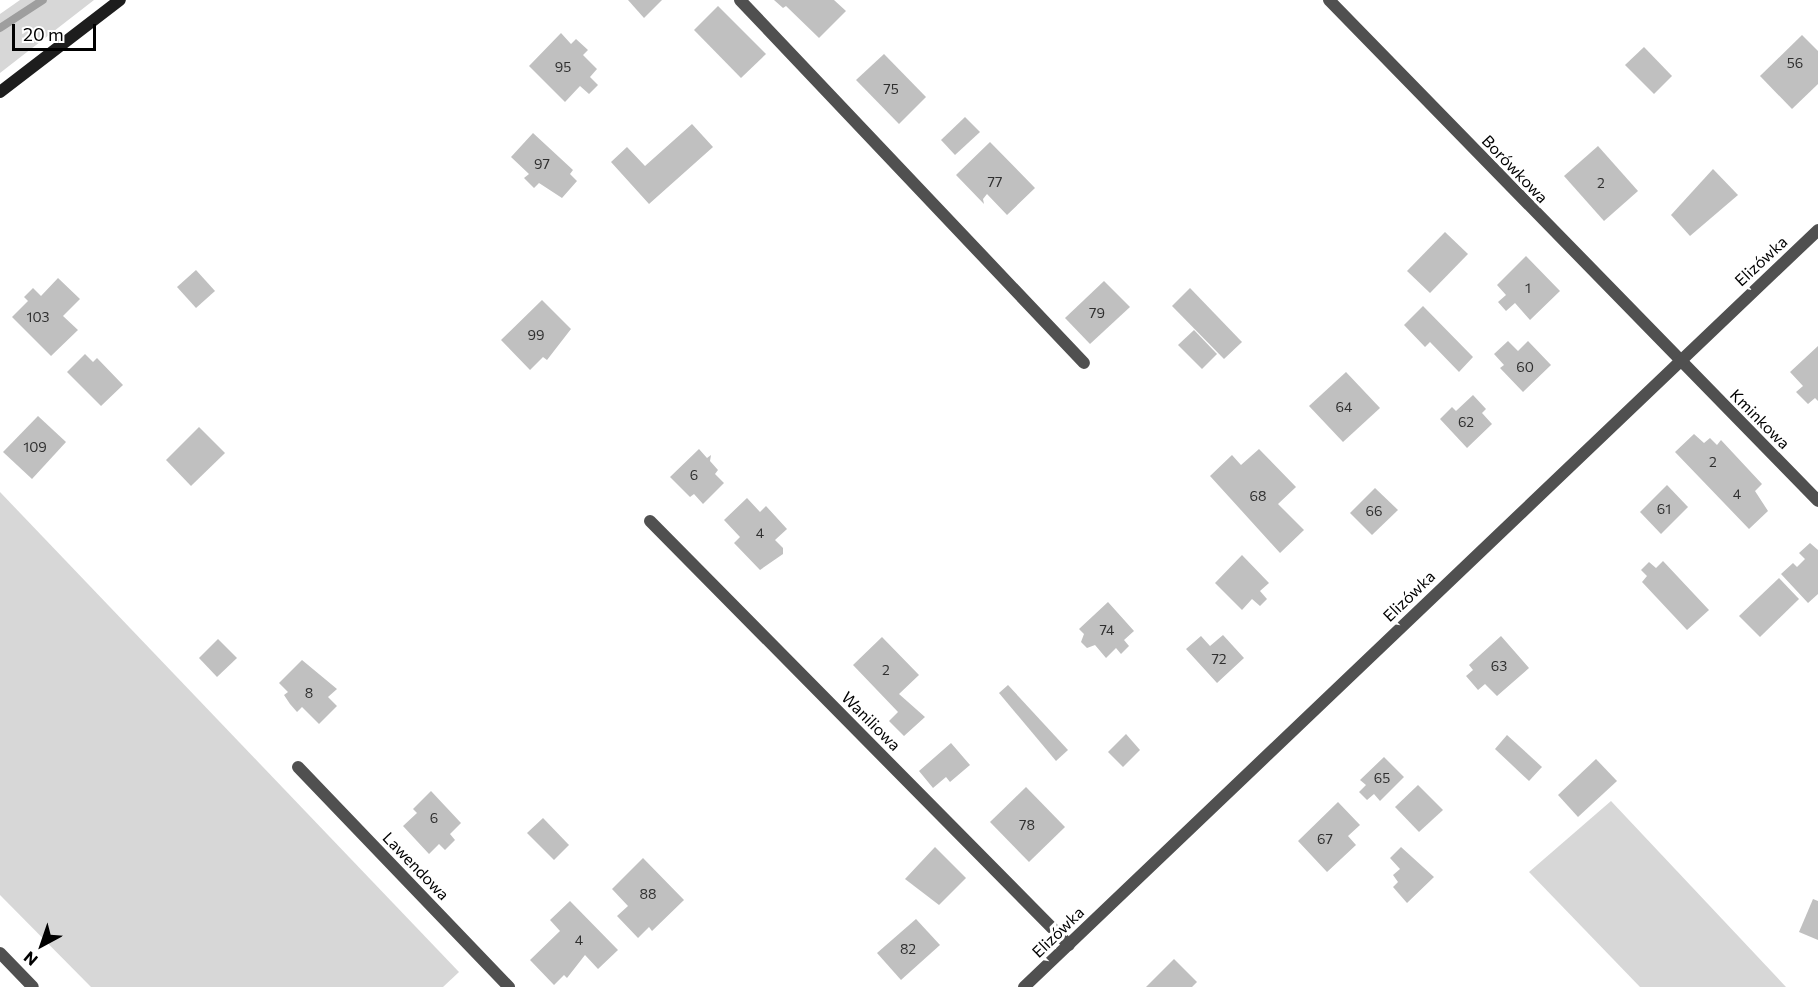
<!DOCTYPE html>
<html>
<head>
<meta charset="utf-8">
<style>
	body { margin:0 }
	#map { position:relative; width:1818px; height:987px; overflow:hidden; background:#fff; font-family:Commissioner,sans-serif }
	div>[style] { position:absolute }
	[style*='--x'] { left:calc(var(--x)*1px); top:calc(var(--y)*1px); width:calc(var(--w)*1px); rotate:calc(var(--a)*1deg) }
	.green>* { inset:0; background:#d7d7d7 }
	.stream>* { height:8px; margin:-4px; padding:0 4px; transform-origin:4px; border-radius:4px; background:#9e9e9e }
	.building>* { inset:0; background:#c0c0c0 }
	.street>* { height:12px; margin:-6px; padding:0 6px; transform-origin:6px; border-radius:6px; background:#505050 }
	.secondary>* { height:12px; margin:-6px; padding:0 6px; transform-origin:6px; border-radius:6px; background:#1d1d1d }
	span { translate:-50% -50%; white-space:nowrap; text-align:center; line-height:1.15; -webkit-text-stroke:6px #fff; paint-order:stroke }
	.number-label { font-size:14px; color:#303030 }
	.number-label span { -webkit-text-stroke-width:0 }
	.street-label { font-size:16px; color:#000 }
	.north { position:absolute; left:12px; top:915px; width:60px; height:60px; -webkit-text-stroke:4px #fff; paint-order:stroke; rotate:220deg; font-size:16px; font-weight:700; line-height:24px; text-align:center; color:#000 }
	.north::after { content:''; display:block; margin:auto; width:21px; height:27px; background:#000; clip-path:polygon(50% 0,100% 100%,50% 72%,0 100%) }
	.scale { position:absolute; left:12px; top:24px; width:84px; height:27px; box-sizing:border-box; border:3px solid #000; border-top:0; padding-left:8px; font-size:18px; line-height:21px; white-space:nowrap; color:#000; -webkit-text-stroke:4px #fff; paint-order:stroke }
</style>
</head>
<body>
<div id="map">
	<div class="green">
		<i style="clip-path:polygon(20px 0,94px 0,0 73px,0 14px)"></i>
		<i style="clip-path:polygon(0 492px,459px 972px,443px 987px,91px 987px,0 895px)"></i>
		<i style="clip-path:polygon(1611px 801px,1786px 987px,1640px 987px,1529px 872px)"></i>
	</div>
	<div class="stream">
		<i style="--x:0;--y:28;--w:51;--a:-33.1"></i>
	</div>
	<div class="building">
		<i style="clip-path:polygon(628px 0,662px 0,644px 18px)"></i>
		<i style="clip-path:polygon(774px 0,834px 0,846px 11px,819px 38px,786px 6px,783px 8px)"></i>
		<i style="clip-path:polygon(718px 6px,766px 54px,741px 78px,694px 30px)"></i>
		<i style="clip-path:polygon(561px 33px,571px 44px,576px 39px,588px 50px,583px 55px,597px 69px,590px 77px,598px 85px,589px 94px,580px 86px,565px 102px,529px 66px)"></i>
		<i style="clip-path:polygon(1802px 35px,1818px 51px,1818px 84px,1792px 109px,1760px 76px)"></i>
		<i style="clip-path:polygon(1644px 47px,1672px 76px,1654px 94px,1625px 65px)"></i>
		<i style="clip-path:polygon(884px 54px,926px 97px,899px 124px,856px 80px)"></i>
		<i style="clip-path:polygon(965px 117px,980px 132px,955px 155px,941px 140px)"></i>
		<i style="clip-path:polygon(692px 124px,713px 147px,649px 204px,611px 162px,627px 147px,645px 166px)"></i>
		<i style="clip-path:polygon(533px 133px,573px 170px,570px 174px,577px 181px,562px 198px,539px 183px,534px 188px,524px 178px,529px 174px,511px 157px)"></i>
		<i style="clip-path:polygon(990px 142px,1035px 188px,1007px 215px,987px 194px,983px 199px,984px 204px,956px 175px)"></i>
		<i style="clip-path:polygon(1598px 146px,1638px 191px,1604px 221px,1564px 176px)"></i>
		<i style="clip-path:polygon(1713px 169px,1738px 195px,1690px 236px,1671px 215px)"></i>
		<i style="clip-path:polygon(1445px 232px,1468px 254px,1430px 293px,1407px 271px)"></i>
		<i style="clip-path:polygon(1526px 256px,1560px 291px,1530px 320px,1515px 303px,1506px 311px,1498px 302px,1506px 295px,1497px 285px)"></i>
		<i style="clip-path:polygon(196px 270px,215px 291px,196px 308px,177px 287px)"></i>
		<i style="clip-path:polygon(58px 278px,80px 299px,63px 316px,78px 330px,51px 356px,12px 317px,28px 301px,24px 297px,33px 288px,41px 296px)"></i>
		<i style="clip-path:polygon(1104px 281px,1130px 307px,1090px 344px,1065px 318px)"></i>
		<i style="clip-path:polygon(1190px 288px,1242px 342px,1224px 359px,1172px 306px)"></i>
		<i style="clip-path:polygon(542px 300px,571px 329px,547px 360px,543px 357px,530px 370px,501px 340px)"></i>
		<i style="clip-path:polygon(1423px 306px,1473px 357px,1459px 372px,1430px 342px,1425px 347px,1404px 325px)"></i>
		<i style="clip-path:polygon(1194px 330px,1217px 354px,1202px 369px,1178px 345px)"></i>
		<i style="clip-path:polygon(1508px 341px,1518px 351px,1528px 341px,1551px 365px,1523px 392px,1500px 368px,1504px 365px,1494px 354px)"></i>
		<i style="clip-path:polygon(1818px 346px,1818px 401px,1815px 398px,1808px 404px,1796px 392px,1803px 386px,1790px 372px)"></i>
		<i style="clip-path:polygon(85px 354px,93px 362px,97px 358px,123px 385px,101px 406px,67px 372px)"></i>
		<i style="clip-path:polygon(1346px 372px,1380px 408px,1343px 442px,1309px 406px)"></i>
		<i style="clip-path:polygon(1473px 395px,1486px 409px,1482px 413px,1492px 424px,1467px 448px,1440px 419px,1452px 407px,1456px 411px)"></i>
		<i style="clip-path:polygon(38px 416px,66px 442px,32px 479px,3px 452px)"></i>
		<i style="clip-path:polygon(199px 427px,225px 453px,191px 486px,166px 460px)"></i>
		<i style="clip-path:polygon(1694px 434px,1704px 443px,1710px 438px,1717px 445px,1721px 440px,1762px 484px,1755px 491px,1768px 511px,1749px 529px,1675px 452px)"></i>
		<i style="clip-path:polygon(699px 449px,707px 458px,711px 455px,710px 461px,718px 470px,715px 474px,724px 483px,703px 504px,694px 494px,690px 497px,670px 477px)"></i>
		<i style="clip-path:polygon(1259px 449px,1296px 487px,1278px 504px,1304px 530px,1280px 553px,1210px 476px,1232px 455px,1241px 465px)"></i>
		<i style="clip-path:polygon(1667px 485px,1688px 507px,1661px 534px,1640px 512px)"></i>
		<i style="clip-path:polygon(1375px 488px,1398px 510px,1372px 535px,1350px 513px)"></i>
		<i style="clip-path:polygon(747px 498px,760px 512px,766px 506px,787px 529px,775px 540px,783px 548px,783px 554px,760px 570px,734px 543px,740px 537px,724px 520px)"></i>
		<i style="clip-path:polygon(1810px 543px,1818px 550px,1818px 594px,1808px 603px,1781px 574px,1793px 563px,1797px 567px,1805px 559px,1799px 553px)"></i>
		<i style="clip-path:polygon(1242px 555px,1269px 583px,1260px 591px,1267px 599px,1260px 606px,1252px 599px,1242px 610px,1215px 583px)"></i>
		<i style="clip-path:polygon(1663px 561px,1709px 610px,1687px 630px,1642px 582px,1647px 576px,1641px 570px,1649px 562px,1656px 568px)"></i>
		<i style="clip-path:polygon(1779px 578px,1799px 599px,1760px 637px,1739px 616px)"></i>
		<i style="clip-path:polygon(1108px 602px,1134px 631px,1124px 640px,1129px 646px,1121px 654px,1116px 648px,1106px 658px,1095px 645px,1087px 648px,1081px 642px,1084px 634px,1079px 629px)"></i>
		<i style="clip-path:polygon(1223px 635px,1244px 658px,1217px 683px,1186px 649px,1201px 636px,1210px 646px)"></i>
		<i style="clip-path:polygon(1501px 636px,1529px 668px,1497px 696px,1485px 684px,1478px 690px,1466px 676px,1473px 670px,1469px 665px)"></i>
		<i style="clip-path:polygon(882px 637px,919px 675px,899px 694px,925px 717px,904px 736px,889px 721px,898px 712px,853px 665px)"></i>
		<i style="clip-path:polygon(218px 639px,237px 658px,217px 677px,199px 658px)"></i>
		<i style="clip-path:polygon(302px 660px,337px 689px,328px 697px,337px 706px,319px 724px,302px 707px,297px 712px,290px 704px,284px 695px,288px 692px,279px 683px)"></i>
		<i style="clip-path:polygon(1008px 685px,1068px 750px,1056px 761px,999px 693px)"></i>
		<i style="clip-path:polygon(1126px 734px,1140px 750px,1123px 767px,1108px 752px)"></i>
		<i style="clip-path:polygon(1507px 735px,1542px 767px,1529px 781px,1495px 749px)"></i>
		<i style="clip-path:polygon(951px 743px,970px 765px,950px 782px,946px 777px,933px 788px,919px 771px)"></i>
		<i style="clip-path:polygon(1384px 757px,1404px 777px,1380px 801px,1374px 794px,1367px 800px,1359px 792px,1366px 785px,1360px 780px)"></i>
		<i style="clip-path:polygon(1596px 759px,1617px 781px,1578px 817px,1558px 795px)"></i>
		<i style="clip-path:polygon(1418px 785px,1443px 810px,1419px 832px,1395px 807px)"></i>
		<i style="clip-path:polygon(1026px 787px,1065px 827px,1029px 862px,990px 822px)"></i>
		<i style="clip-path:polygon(431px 791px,461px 823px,450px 834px,455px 840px,445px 850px,439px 844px,429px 854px,403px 826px,417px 813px,413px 809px)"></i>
		<i style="clip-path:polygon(1338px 802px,1360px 825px,1348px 836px,1356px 845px,1327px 872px,1298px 841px)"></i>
		<i style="clip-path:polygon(543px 818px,569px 845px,554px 860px,527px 833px)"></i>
		<i style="clip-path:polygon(935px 847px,966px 878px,939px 905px,905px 879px)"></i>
		<i style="clip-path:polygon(1401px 847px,1434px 877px,1407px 903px,1393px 887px,1398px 882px,1393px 875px,1400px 869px,1390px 858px)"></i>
		<i style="clip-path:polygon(643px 858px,684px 900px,652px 931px,649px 927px,638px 938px,617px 916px,628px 906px,612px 889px)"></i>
		<i style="clip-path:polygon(1813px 899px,1818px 901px,1818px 940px,1799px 932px)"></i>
		<i style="clip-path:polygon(570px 901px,618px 950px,598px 969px,585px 955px,567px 978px,564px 975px,554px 985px,530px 960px,560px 931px,550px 920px)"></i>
		<i style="clip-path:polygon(916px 919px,940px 945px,901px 980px,877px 953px)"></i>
		<i style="clip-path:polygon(1174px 959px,1197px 982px,1192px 987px,1146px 987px)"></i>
	</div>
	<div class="street">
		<i style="--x:740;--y:0;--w:500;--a:46.54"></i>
		<i style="--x:1329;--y:0;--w:700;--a:45.69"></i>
		<i style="--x:650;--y:521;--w:596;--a:45.34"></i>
		<i style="--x:298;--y:767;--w:305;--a:46.2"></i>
		<i style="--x:0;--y:953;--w:47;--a:45.9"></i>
		<i style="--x:1024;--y:987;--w:1097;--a:-43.63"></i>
	</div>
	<div class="secondary">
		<i style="--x:0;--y:92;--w:151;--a:-37.5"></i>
	</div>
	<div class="number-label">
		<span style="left:1795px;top:63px">56</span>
		<span style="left:563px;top:67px">95</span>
		<span style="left:891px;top:89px">75</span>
		<span style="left:542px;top:164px">97</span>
		<span style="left:995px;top:182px">77</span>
		<span style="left:1601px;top:183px">2</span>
		<span style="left:1528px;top:288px">1</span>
		<span style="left:1097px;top:313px">79</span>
		<span style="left:38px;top:317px">103</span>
		<span style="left:536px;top:335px">99</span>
		<span style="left:1525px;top:367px">60</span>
		<span style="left:1344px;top:407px">64</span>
		<span style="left:1466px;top:422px">62</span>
		<span style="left:35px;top:447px">109</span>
		<span style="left:1713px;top:462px">2</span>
		<span style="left:694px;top:475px">6</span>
		<span style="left:1737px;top:494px">4</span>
		<span style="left:1258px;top:496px">68</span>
		<span style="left:1664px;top:509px">61</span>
		<span style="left:1374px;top:511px">66</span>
		<span style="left:760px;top:533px">4</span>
		<span style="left:1107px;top:630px">74</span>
		<span style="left:1219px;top:659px">72</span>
		<span style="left:1499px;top:666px">63</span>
		<span style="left:886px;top:670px">2</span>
		<span style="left:309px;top:693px">8</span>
		<span style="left:1382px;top:778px">65</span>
		<span style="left:434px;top:818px">6</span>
		<span style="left:1027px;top:825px">78</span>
		<span style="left:1325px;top:839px">67</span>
		<span style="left:648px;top:894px">88</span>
		<span style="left:579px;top:940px">4</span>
		<span style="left:908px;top:949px">82</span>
	</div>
	<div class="street-label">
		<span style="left:1515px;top:169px;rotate:46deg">Borówkowa</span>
		<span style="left:1761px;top:261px;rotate:-43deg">Elizówka</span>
		<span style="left:1760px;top:419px;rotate:45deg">Kminkowa</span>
		<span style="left:1409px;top:596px;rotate:-44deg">Elizówka</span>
		<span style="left:871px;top:721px;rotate:45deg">Waniliowa</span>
		<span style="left:416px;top:866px;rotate:46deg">Lawendowa</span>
		<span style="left:1058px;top:932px;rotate:-44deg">Elizówka</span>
	</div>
	<div class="north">N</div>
	<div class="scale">20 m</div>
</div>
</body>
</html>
